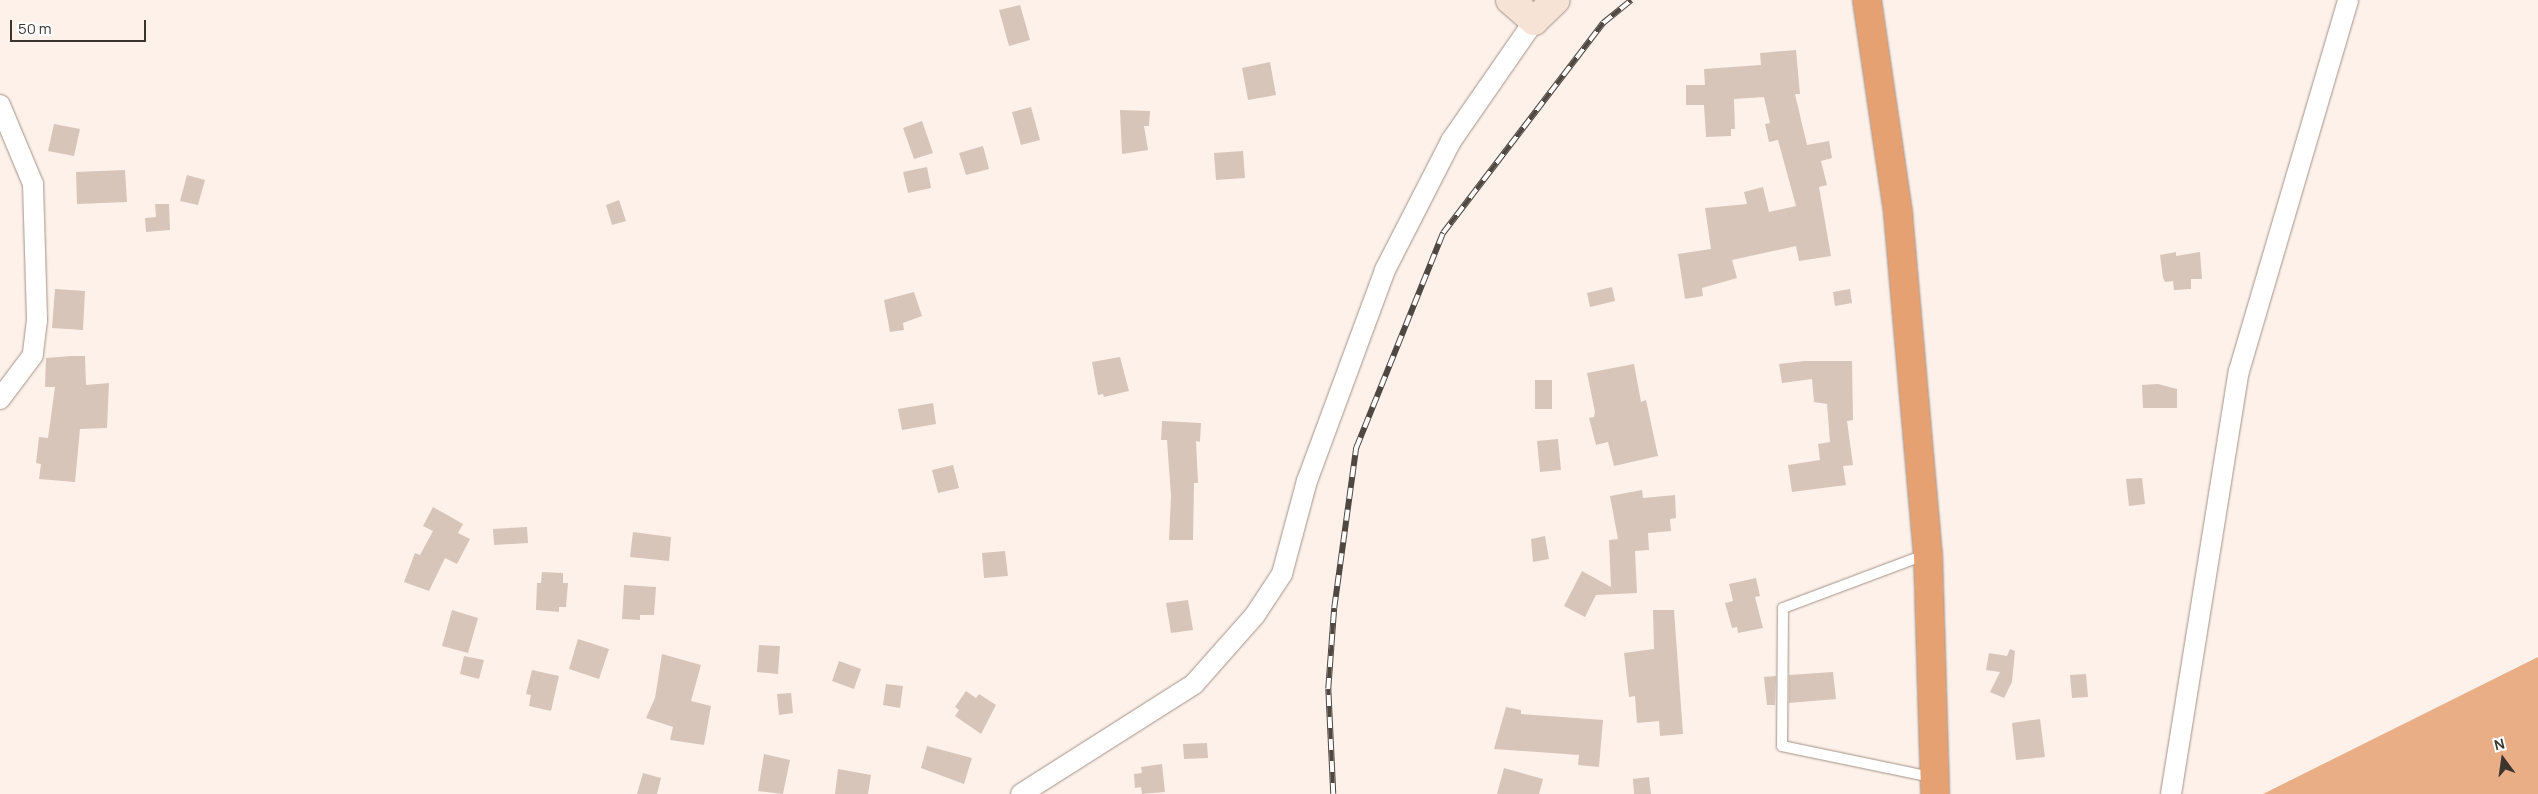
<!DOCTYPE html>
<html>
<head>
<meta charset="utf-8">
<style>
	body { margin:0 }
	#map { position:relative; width:2538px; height:794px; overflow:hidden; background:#fdf1ea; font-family:Manrope,sans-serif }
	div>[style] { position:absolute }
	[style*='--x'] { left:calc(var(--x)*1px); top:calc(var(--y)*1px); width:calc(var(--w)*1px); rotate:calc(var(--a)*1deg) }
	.forest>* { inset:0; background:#e9ae85 }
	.building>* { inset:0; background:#d8c5b9 }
	.roads { filter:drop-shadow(0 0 1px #a39185) drop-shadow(0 0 1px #a39185) }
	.lane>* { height:10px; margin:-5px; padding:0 5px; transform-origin:5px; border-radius:5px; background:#fff }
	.street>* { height:20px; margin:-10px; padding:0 10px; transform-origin:10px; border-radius:10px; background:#fff }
	.secondary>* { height:28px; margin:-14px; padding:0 14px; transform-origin:14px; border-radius:14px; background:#f7e3d5 }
	.highway>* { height:28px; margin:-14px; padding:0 14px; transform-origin:14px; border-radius:14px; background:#e5a172 }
	.rail>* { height:5.5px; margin-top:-2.75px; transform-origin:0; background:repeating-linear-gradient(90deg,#fff 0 11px,#4f4842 0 22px); box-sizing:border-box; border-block:1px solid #4f4842 }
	span { translate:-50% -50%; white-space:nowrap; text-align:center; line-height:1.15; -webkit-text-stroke:4px #fff; paint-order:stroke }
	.north { position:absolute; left:2478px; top:734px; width:50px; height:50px; -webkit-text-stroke:4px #fff; paint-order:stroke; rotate:346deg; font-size:14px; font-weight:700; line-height:20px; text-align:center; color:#3b342f }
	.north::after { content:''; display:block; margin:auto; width:18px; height:22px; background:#3b342f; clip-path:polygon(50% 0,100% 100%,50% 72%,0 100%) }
	.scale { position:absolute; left:10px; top:20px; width:136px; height:22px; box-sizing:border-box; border:2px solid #3b342f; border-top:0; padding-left:6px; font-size:15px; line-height:18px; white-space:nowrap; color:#3b342f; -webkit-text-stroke:4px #fff; paint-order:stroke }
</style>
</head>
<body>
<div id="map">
	<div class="forest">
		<i style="clip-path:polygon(2538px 657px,2538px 794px,2263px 794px)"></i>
	</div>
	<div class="building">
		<i style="clip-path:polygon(1020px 5px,1030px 40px,1009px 46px,999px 10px)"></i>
		<i style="clip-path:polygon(1796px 50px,1800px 94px,1795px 94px,1807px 145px,1829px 141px,1832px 158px,1821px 161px,1827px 185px,1819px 187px,1831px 256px,1799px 261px,1796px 246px,1732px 260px,1737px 278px,1702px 288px,1703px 296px,1685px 299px,1678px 254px,1711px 249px,1705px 208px,1747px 204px,1744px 192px,1763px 187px,1769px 212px,1796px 206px,1778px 140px,1769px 142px,1765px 124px,1770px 123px,1764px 97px,1734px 99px,1735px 129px,1731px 129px,1731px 136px,1706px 137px,1704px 105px,1686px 105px,1686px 85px,1705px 85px,1704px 69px,1761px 65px,1760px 53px)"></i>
		<i style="clip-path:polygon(1270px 62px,1276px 95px,1248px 100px,1242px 68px)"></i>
		<i style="clip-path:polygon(1031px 107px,1040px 140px,1021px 145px,1012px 112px)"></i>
		<i style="clip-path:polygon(1120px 110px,1150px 111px,1149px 126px,1144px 126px,1148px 150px,1122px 154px)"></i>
		<i style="clip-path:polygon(922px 121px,933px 153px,914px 159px,903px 128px)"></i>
		<i style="clip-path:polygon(54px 124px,80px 129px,74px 156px,48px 151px)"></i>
		<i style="clip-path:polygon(983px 146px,989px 169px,966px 175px,959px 153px)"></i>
		<i style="clip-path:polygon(1243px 151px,1245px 178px,1216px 180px,1214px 153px)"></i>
		<i style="clip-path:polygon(927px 167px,931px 188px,908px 193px,903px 172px)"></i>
		<i style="clip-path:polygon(125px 170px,127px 202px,77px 204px,76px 172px)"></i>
		<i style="clip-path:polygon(187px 175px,205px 180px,198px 205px,180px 201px)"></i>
		<i style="clip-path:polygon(619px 200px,626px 221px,612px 225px,606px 205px)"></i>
		<i style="clip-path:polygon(155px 204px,169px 204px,170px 230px,146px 232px,145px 218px,156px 217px)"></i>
		<i style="clip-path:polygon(2176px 252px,2176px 256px,2200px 252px,2202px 279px,2191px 279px,2191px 289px,2174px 290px,2173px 281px,2165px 282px,2163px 278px,2160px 255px)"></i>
		<i style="clip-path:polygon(1612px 287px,1615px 301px,1590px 307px,1587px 293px)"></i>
		<i style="clip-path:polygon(55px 289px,85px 291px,83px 330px,52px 328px)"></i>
		<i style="clip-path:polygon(1850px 289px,1852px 303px,1835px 306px,1833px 292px)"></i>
		<i style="clip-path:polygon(914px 292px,922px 316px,903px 323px,904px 330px,890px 332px,884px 300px)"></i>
		<i style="clip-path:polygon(71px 356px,85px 356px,86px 385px,109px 383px,107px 428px,80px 429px,75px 482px,39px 479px,41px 464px,36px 463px,39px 437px,48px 438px,55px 387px,45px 387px,46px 358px)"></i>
		<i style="clip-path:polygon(1120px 357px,1129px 391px,1104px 397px,1103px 394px,1098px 395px,1092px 362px)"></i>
		<i style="clip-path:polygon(1804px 361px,1852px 361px,1853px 420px,1847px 421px,1853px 465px,1843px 466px,1846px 485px,1792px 492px,1788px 465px,1820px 460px,1818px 444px,1830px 442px,1827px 404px,1814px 402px,1812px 379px,1782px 383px,1779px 364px)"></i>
		<i style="clip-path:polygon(1634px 364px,1641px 402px,1646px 400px,1658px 456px,1614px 466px,1608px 442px,1596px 445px,1589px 418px,1594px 417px,1595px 412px,1587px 373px)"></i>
		<i style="clip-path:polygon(1535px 380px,1552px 380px,1552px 409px,1535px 409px)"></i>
		<i style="clip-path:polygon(2158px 384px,2177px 389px,2177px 408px,2143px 408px,2142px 385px)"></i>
		<i style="clip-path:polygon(933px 403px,936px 424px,902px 430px,898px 409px)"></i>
		<i style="clip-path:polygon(1162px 421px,1201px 423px,1200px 442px,1196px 441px,1198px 483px,1194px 483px,1193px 540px,1169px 540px,1171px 496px,1167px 440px,1161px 440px)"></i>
		<i style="clip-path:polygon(1558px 439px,1561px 470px,1540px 472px,1537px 441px)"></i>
		<i style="clip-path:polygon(953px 465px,959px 488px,938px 493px,932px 470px)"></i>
		<i style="clip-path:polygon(2142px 478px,2145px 504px,2129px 506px,2126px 479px)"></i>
		<i style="clip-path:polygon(1642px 490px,1643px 498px,1675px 495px,1676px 518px,1670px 519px,1671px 531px,1648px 533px,1649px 550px,1635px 551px,1637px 593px,1596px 595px,1585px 617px,1564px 606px,1582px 571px,1611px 587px,1609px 540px,1618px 539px,1610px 496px)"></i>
		<i style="clip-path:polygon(433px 507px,463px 524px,458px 533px,470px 539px,457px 564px,445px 558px,429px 591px,404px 582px,415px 553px,420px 555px,433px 531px,423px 526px)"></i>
		<i style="clip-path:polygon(527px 527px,528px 543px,494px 545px,493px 529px)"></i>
		<i style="clip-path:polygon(633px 532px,671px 537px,669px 561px,630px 557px)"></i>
		<i style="clip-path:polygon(1545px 536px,1549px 559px,1533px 562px,1531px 539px)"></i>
		<i style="clip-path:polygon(1005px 551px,1008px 576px,984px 578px,982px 553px)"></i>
		<i style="clip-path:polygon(542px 572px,563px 573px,563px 583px,568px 583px,566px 607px,559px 607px,559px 612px,536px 610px,537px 583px,541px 583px)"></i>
		<i style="clip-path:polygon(1756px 578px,1760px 596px,1755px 597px,1763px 628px,1738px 633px,1737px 627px,1732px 628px,1725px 603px,1733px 601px,1729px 584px)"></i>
		<i style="clip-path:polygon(624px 585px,656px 587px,654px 615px,640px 615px,640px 620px,622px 619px)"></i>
		<i style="clip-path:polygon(1188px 600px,1193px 630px,1171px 633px,1166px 603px)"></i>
		<i style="clip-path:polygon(452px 610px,478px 618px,468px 653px,442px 646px)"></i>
		<i style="clip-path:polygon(1653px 610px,1674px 610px,1683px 734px,1660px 736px,1659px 721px,1637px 723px,1635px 696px,1629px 697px,1624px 653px,1654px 649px)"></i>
		<i style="clip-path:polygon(578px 639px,609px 649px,599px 679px,569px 669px)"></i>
		<i style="clip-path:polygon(759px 645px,780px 646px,778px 674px,757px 672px)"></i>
		<i style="clip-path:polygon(2010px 649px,2015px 651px,2012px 682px,2004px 698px,1990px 692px,2000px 672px,1986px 670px,1989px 653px,2007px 656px)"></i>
		<i style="clip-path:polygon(662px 654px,701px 665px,691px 701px,711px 706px,704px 745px,670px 740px,673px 727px,646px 718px,655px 698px)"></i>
		<i style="clip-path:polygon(464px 656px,484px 660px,479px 679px,460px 674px)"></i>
		<i style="clip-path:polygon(839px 661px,861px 669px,854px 689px,832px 681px)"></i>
		<i style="clip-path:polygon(532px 670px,559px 676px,551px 711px,529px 706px,531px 695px,526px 694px)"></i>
		<i style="clip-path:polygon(1833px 672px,1836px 699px,1789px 703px,1789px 675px)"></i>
		<i style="clip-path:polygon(2086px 674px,2088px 697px,2072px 698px,2070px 675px)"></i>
		<i style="clip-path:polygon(1776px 676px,1775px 705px,1767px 705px,1764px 677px)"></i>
		<i style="clip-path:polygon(886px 684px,903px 686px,900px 708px,883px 705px)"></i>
		<i style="clip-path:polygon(966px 691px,976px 698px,979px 694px,996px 705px,981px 734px,955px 716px,959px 710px,955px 707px)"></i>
		<i style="clip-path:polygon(791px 693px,793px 713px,779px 715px,777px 694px)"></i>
		<i style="clip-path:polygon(1506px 707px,1521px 710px,1521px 714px,1603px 720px,1599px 767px,1578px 765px,1579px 755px,1494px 749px)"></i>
		<i style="clip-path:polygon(2040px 719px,2045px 757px,2016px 760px,2012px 723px)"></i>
		<i style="clip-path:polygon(1207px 743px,1208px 758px,1184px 759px,1183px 744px)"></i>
		<i style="clip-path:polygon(927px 746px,972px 758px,964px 784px,921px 768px)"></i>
		<i style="clip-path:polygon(764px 754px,790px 760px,783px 794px,758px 791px)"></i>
		<i style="clip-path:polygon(1162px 764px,1165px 792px,1142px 794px,1141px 787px,1135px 788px,1134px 774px,1142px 773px,1141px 767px)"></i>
		<i style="clip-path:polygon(1504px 768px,1543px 779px,1539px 794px,1497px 794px)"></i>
		<i style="clip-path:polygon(838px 769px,871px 775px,868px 794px,835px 794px)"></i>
		<i style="clip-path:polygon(643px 773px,661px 778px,657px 794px,637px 794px)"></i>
		<i style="clip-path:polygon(1649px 777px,1651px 794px,1634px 794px,1633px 779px)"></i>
	</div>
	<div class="roads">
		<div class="lane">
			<i style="--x:1927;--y:554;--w:154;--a:159.4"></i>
			<i style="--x:1783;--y:608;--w:138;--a:90.4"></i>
			<i style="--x:1782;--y:746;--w:153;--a:11.7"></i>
		</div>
		<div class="street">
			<i style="--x:0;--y:105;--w:86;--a:67.3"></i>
			<i style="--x:33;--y:184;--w:136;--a:88.3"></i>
			<i style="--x:37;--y:320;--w:35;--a:97"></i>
			<i style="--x:33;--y:355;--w:55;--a:126.9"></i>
			<i style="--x:1021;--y:794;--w:205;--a:-32.4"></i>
			<i style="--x:1194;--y:684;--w:92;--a:-48.5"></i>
			<i style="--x:1255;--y:615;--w:49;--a:-56.6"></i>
			<i style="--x:1282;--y:574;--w:96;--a:-75"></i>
			<i style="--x:1307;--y:481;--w:225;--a:-69.7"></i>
			<i style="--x:1385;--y:270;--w:145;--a:-62.9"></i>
			<i style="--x:1451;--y:141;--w:146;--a:-55.3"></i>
			<i style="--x:2171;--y:794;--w:428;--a:-80.9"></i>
			<i style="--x:2239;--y:371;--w:387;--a:-73.6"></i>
		</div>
		<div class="secondary">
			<i style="--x:1510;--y:0;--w:32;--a:41"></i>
			<i style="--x:1534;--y:21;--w:30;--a:-44"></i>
		</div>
		<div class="highway">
			<i style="--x:1867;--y:0;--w:215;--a:81.7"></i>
			<i style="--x:1898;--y:213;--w:342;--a:85"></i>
			<i style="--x:1928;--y:554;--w:240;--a:88.3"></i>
		</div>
	</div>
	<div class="rail">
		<i style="--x:1333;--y:794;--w:105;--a:-92.7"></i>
		<i style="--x:1328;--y:689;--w:81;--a:-85.8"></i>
		<i style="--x:1334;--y:608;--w:162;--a:-82.2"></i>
		<i style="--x:1356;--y:448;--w:232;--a:-68"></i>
		<i style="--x:1443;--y:233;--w:264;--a:-52.7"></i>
		<i style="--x:1603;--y:23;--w:36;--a:-39"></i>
	</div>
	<div class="north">N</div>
	<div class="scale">50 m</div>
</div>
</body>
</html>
